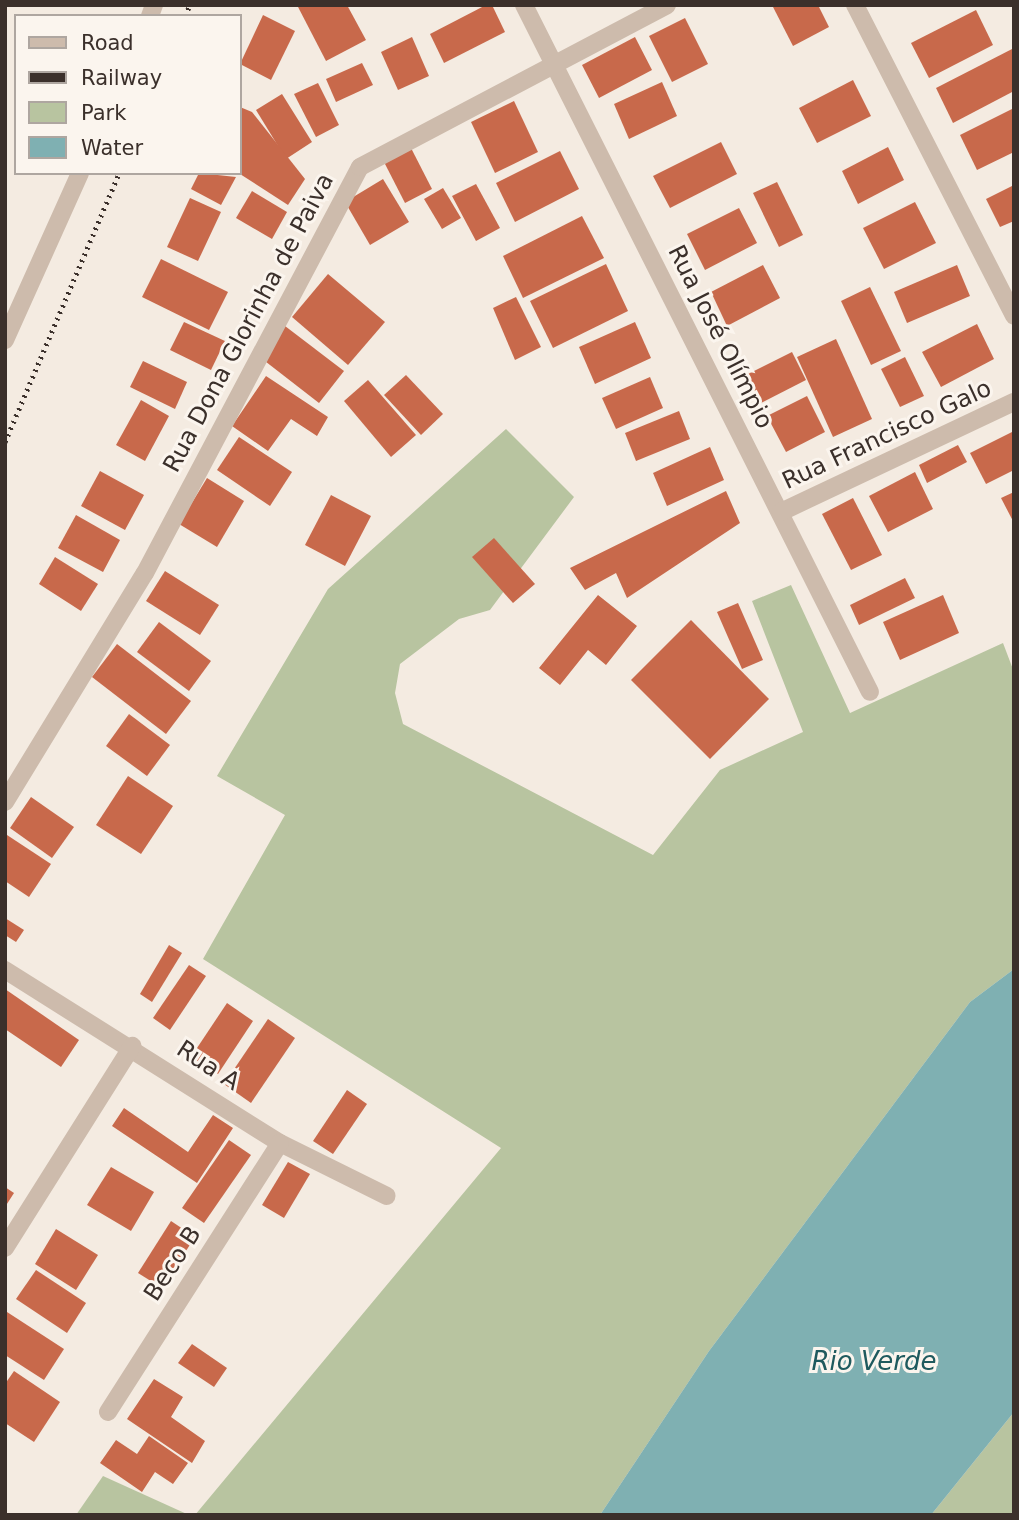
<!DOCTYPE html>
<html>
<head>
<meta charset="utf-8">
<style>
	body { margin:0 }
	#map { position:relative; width:1019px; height:1520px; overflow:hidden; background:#f4ebe1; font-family:"DejaVu Sans",sans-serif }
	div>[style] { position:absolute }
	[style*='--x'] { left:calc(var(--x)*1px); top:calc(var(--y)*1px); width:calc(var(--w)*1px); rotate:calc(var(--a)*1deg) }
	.green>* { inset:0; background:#b8c4a0 }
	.water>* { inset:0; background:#7fb0b2 }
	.building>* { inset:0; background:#c8694b }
	.minor>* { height:18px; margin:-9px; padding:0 9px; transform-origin:9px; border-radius:9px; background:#cdbbac }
	.tertiary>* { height:18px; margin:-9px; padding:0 9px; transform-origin:9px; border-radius:9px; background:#cdbbac }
	.rail>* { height:5px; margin-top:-2.5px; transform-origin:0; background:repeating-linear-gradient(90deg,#3b302b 0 2px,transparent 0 7px) }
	span { translate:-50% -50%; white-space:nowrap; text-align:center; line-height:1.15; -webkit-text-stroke:6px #fbf5ee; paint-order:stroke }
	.street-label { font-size:24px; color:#3b302b }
	.water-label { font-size:26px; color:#1f5a5e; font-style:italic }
	.frame { position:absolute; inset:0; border:7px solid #3b302b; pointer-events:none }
	.legend { position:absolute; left:14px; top:14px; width:228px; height:161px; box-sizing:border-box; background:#fbf5ee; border:2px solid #aea6a0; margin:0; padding:9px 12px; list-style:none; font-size:21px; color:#3b302b }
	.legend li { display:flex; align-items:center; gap:14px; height:35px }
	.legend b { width:35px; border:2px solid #aea6a0 }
</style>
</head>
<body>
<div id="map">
	<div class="green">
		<i style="clip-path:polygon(506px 429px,574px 497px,490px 610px,459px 619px,400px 664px,395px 693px,403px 724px,653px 855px,720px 770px,803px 732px,752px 601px,791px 585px,850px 713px,1003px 643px,1014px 672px,1014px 969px,970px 1002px,709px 1351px,600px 1515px,195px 1515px,501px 1148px,203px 959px,285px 815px,217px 776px,328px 589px)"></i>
		<i style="clip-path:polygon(1014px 1412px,1014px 1515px,931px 1515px)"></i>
		<i style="clip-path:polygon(103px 1476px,189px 1515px,76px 1515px)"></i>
	</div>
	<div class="water">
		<i style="clip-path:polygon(1014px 969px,1014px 1412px,931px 1515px,600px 1515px,709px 1351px,970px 1002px)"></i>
	</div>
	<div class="building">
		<i style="clip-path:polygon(297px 5px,347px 5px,366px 40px,326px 61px)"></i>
		<i style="clip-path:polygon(486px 5px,492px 5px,505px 32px,444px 63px,430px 34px)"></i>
		<i style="clip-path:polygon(772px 5px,818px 5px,829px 27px,793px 46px)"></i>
		<i style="clip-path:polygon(976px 10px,993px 45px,929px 78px,911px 43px)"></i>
		<i style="clip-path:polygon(263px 15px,295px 31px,271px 80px,240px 64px)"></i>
		<i style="clip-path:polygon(685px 18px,708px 64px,672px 82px,649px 36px)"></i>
		<i style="clip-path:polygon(412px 37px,429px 76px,398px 90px,381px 52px)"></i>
		<i style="clip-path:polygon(635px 37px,652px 70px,599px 98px,582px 65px)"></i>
		<i style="clip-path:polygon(1014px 48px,1014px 91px,953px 123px,936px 88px)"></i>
		<i style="clip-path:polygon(362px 63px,373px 85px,336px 102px,326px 79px)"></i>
		<i style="clip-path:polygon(853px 80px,871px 116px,817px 143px,799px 108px)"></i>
		<i style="clip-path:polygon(662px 82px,677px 116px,629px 139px,614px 104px)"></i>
		<i style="clip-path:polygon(318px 83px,339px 125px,316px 137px,294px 94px)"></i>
		<i style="clip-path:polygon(282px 94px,312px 142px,286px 159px,256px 110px)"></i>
		<i style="clip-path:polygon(514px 101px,538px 152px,495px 173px,471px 122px)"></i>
		<i style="clip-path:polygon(240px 107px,252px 112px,305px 179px,288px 205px,240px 174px)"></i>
		<i style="clip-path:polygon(1014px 108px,1014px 152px,977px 170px,960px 135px)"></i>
		<i style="clip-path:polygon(721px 142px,737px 174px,670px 208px,653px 176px)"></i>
		<i style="clip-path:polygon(888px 147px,904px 180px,858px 204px,842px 171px)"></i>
		<i style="clip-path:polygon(411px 148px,432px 189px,405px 203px,384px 162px)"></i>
		<i style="clip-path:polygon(560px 151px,579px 189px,515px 222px,496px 183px)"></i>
		<i style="clip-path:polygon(199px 173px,236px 177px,221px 205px,191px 189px)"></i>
		<i style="clip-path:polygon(383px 179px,409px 222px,370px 245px,345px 202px)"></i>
		<i style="clip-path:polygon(777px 182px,803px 235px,779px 247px,753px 193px)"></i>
		<i style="clip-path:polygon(476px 184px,500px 228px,476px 241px,452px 196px)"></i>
		<i style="clip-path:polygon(1014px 185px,1014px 221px,1000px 227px,986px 199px)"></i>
		<i style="clip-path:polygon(443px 188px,461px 218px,442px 229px,424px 199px)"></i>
		<i style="clip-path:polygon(252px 191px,287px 212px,272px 239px,236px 218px)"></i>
		<i style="clip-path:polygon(190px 198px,221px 212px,198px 261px,167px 247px)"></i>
		<i style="clip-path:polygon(915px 202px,936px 243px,884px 269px,863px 228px)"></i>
		<i style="clip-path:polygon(739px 208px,757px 243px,705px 270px,687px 234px)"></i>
		<i style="clip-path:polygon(582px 216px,604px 258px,523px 298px,503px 256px)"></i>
		<i style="clip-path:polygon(161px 259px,228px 292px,209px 330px,142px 297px)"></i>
		<i style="clip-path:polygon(606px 264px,628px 311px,553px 348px,530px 301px)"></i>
		<i style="clip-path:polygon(763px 265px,780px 298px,727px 326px,711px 292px)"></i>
		<i style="clip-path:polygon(957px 265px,970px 296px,907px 323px,894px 292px)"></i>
		<i style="clip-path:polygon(328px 274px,385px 322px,348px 365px,292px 317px)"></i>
		<i style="clip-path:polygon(870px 287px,901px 351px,871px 365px,841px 301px)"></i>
		<i style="clip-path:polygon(516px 297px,541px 347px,515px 360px,493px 308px)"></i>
		<i style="clip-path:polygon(184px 322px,225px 341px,211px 370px,170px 350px)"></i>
		<i style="clip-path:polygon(635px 322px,651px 358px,595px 384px,579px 347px)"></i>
		<i style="clip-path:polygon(977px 324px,994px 359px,941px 387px,922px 352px)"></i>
		<i style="clip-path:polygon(285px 326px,344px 371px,319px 403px,261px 358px)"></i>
		<i style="clip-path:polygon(836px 339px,872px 419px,833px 437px,797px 357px)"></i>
		<i style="clip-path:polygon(792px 352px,806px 380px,757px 405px,742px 377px)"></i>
		<i style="clip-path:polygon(905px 357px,924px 396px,900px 407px,881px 369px)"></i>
		<i style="clip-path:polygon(143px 361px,187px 382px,175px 409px,130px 387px)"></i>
		<i style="clip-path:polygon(406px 375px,443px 414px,421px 435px,384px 395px)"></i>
		<i style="clip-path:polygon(266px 376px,328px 417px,317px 436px,291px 419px,268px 451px,232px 426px)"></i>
		<i style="clip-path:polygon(650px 377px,663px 408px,616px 429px,602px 398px)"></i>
		<i style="clip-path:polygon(368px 380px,416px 435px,391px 457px,344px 401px)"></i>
		<i style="clip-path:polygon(807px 396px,825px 432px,786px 452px,767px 416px)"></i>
		<i style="clip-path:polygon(141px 400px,169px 416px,145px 461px,116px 445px)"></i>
		<i style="clip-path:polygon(679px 411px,690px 439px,636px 461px,625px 433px)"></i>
		<i style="clip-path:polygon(1014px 431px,1014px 470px,986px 484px,970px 453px)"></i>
		<i style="clip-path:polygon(239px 437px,292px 472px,270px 506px,217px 470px)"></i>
		<i style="clip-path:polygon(958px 445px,967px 462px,927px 483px,919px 465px)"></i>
		<i style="clip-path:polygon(710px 447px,724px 480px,667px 506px,653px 473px)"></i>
		<i style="clip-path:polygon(100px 471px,144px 495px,125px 530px,81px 506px)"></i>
		<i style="clip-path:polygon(915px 472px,933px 509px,888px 532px,869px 496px)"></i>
		<i style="clip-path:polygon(207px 478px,244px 501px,217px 547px,179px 524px)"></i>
		<i style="clip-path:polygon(726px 491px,740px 523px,627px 598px,616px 573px,585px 590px,570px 568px)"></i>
		<i style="clip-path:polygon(1014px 492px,1014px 523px,1001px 498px)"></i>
		<i style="clip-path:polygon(331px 495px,371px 516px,345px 566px,305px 545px)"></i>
		<i style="clip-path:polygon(853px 498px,882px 555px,851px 570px,822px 514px)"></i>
		<i style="clip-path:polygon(76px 515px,120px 540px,103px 572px,58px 548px)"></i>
		<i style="clip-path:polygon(494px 538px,535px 584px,513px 603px,472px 557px)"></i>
		<i style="clip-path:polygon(55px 557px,98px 584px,81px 611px,39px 584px)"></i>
		<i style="clip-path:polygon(165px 571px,219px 605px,200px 635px,146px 601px)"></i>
		<i style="clip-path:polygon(905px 578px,915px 598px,859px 625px,850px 605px)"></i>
		<i style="clip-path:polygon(598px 595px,637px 626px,606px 665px,588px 650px,560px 685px,539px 668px)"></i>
		<i style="clip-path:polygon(943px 595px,959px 633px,900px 660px,883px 622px)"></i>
		<i style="clip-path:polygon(738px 603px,763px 660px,742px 669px,717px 612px)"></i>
		<i style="clip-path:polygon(691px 620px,769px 699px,710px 759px,631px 680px)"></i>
		<i style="clip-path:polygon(159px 622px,211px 661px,189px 691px,137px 652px)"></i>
		<i style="clip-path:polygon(117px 644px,191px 701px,166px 734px,92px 677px)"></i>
		<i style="clip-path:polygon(129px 714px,170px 745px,147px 776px,106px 746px)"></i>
		<i style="clip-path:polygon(128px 776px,173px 806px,141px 854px,96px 825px)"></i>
		<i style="clip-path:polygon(31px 797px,74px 827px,52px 858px,10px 828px)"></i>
		<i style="clip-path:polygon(7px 835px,51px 864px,29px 897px,5px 881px)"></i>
		<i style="clip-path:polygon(5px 918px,24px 930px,16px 942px,5px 935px)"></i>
		<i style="clip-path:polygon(169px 945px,182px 953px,152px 1002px,140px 994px)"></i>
		<i style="clip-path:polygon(189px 965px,206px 976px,170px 1030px,153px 1018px)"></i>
		<i style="clip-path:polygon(5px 989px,79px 1040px,61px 1067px,5px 1029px)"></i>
		<i style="clip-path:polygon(227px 1003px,253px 1021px,218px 1074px,191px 1057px)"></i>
		<i style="clip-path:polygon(268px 1019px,295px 1038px,251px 1103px,224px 1084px)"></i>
		<i style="clip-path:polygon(347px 1090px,367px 1104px,333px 1154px,313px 1141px)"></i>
		<i style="clip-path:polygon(124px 1108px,188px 1152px,213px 1115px,233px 1128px,197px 1183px,112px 1126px)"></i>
		<i style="clip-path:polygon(229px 1140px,251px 1155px,204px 1223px,182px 1208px)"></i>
		<i style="clip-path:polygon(288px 1162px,310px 1174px,284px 1218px,262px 1205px)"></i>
		<i style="clip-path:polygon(111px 1167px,154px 1192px,131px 1231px,87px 1205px)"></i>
		<i style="clip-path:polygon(5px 1187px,14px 1193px,5px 1207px)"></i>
		<i style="clip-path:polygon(171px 1221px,195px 1237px,162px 1288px,138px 1273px)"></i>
		<i style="clip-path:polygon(56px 1229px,98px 1255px,76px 1290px,35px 1264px)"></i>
		<i style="clip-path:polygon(36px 1270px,86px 1303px,67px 1333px,16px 1299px)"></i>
		<i style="clip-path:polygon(7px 1312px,64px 1349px,44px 1380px,5px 1355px)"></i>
		<i style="clip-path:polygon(192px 1344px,227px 1368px,214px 1387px,178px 1363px)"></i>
		<i style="clip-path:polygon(14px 1371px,60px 1402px,34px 1442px,5px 1423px,5px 1384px)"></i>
		<i style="clip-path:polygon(154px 1379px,183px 1397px,171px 1417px,205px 1441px,192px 1463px,127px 1419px)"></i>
		<i style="clip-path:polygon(149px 1436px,188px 1463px,173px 1484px,155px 1472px,142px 1492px,100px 1463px,116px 1440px,137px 1454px)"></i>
	</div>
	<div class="minor">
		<i style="--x:524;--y:5;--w:769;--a:63.27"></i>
		<i style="--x:855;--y:5;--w:349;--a:62.9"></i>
		<i style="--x:781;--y:512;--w:258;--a:-25.3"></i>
		<i style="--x:5;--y:970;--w:325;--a:32.2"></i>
		<i style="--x:280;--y:1143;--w:119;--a:26.4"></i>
		<i style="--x:5;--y:1248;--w:239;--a:-57.8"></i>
		<i style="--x:108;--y:1412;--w:319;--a:-57.4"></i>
	</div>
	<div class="tertiary">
		<i style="--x:150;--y:16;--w:12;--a:-70"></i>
		<i style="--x:5;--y:340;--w:183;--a:-65.8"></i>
		<i style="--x:5;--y:802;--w:268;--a:-58.6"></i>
		<i style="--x:145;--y:573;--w:459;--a:-62.1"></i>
		<i style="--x:360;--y:167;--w:347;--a:-27.8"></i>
	</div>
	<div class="rail">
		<i style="--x:185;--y:16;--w:12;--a:-66"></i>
		<i style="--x:5;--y:442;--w:292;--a:-67"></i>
	</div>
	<div class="street-label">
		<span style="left:249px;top:323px;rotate:-62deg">Rua Dona Glorinha de Paiva</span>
		<span style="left:720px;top:337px;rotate:63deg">Rua José Olímpio</span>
		<span style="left:887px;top:435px;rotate:-25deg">Rua Francisco Galo</span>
		<span style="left:208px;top:1066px;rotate:33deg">Rua A</span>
		<span style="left:173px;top:1264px;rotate:-57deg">Beco B</span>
	</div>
	<div class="water-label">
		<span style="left:874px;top:1362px">Rio Verde</span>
	</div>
	<div class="frame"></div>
	<ul class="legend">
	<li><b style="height:9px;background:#cdbbac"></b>Road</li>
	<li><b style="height:9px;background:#3b302b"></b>Railway</li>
	<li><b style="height:19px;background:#b8c4a0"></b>Park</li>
	<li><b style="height:19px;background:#7fb0b2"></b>Water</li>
	</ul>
</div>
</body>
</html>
